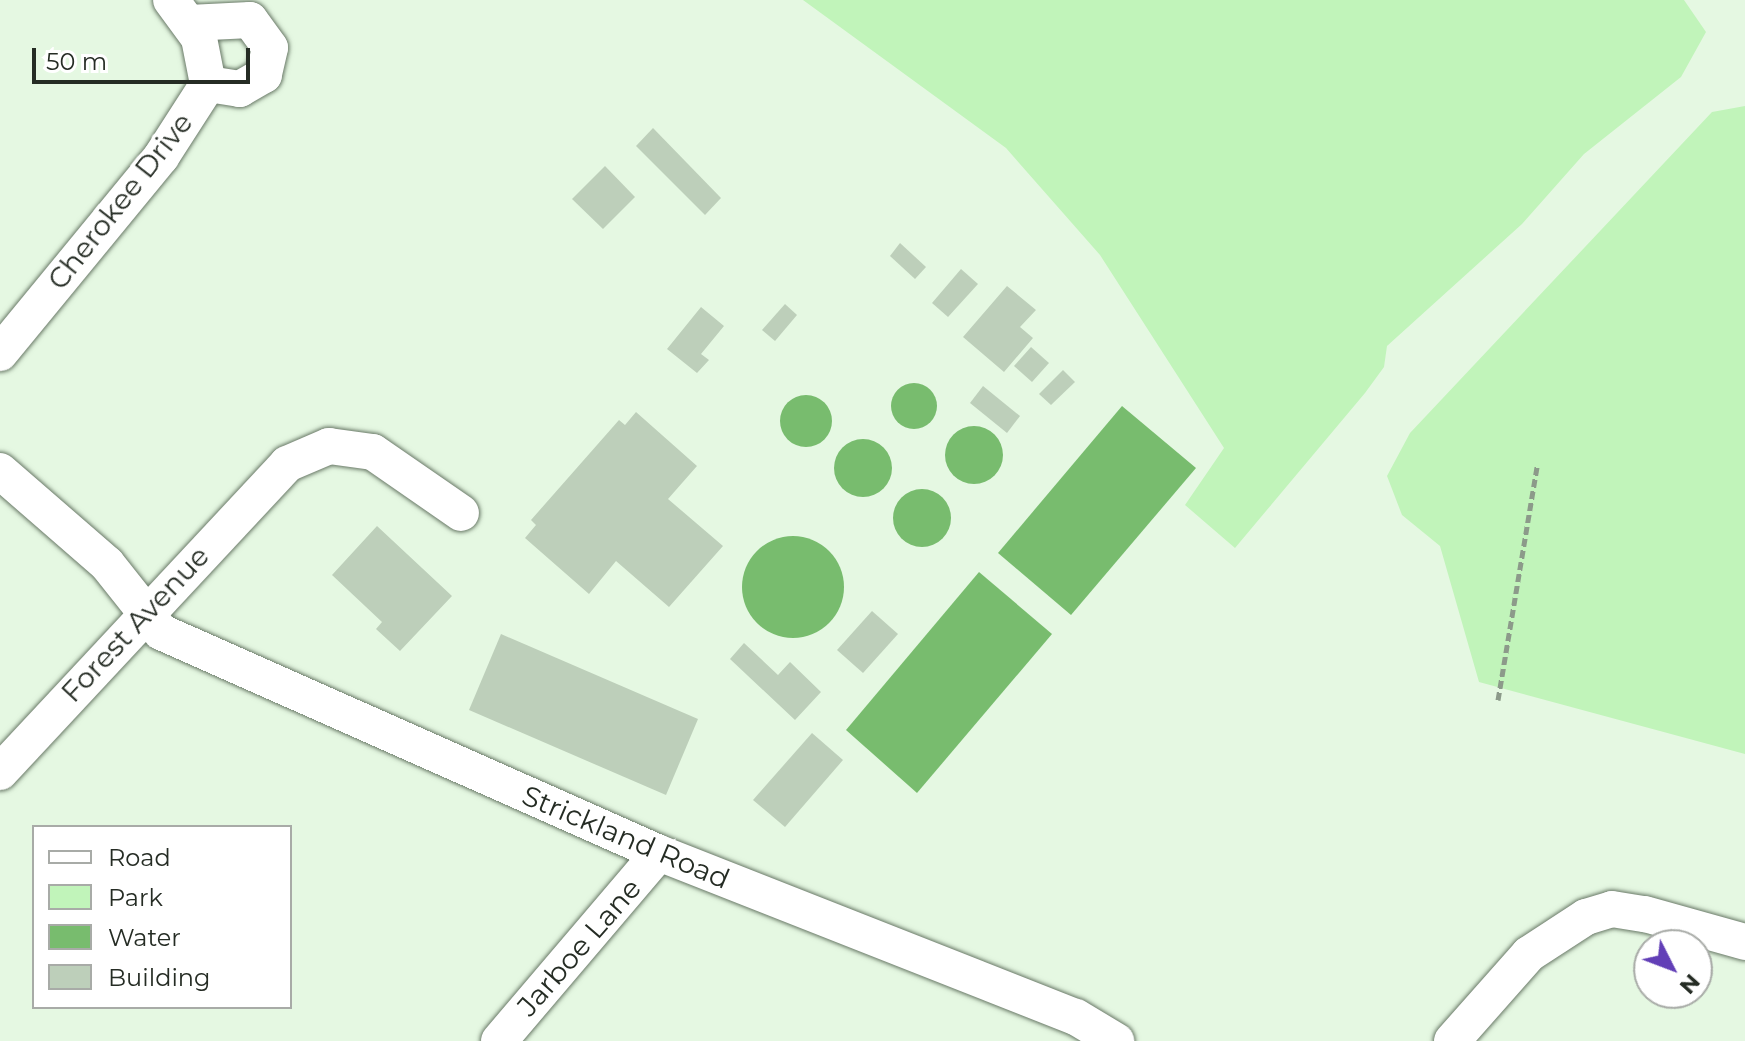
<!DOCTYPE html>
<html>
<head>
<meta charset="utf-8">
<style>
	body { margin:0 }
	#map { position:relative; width:1745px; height:1041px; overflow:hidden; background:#e5f8e2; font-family:Montserrat,sans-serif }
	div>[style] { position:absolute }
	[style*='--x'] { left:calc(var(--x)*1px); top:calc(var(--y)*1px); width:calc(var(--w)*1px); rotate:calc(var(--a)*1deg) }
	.green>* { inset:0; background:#c1f4ba }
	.water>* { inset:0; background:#78bc6e }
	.round { border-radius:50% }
	.building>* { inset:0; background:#bdcfba }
	.path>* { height:5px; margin-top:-2.5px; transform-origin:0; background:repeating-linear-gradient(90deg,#8c9a8a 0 8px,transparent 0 12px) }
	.roads { filter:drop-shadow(0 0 2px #697967) drop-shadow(0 0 2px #697967) }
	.minor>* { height:36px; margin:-18px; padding:0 18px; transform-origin:18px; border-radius:18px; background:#fff }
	span { translate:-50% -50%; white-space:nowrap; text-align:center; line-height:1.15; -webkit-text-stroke:7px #fff; paint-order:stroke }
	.street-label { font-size:28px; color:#252c24 }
	.legend { position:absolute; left:32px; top:825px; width:260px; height:184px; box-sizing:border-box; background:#fff; border:2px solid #a8aba7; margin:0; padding:10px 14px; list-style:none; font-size:24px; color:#252c24 }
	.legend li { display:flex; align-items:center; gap:16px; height:40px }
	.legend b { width:40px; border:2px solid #a8aba7 }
	.north { position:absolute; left:1633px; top:929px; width:80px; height:80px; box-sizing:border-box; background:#fff; border:2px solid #a8aba7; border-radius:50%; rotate:132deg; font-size:22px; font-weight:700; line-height:32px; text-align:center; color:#252c24 }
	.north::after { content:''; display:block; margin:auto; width:28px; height:36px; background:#623fb7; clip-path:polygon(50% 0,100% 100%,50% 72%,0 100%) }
	.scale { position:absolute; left:32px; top:48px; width:218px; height:36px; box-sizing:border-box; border:4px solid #252c24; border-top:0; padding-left:10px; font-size:24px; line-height:28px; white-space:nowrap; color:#252c24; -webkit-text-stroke:6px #fff; paint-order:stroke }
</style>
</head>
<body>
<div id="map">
	<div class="green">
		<i style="clip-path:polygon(803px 0,1684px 0,1706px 32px,1681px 77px,1584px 154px,1522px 224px,1387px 346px,1384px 367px,1365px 393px,1235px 548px,1185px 505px,1224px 448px,1100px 255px,1006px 148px)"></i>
		<i style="clip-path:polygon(1745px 106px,1745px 754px,1479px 682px,1440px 546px,1402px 515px,1387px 476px,1410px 433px,1712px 112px)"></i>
	</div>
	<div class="water">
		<i class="round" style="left:891px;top:383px;width:46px;height:46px"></i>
		<i class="round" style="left:780px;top:395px;width:52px;height:52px"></i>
		<i style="clip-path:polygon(1122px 406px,1196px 468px,1071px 615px,998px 553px)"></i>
		<i class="round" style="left:945px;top:426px;width:58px;height:58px"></i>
		<i class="round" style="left:834px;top:439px;width:58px;height:58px"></i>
		<i class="round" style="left:893px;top:489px;width:58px;height:58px"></i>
		<i class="round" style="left:742px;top:536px;width:102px;height:102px"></i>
		<i style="clip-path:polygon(979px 572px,1052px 634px,917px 793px,846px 730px)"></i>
	</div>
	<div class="building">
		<i style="clip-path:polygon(653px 128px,721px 198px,705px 215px,636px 146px)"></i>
		<i style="clip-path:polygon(605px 166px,635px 197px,603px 229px,572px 199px)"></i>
		<i style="clip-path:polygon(900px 243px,926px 267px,915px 279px,890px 256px)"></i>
		<i style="clip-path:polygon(961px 269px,978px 284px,948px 317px,932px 303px)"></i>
		<i style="clip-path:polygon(1007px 286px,1036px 310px,1020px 327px,1033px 338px,1004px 372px,963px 337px)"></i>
		<i style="clip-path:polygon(785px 304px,797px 315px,775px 341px,762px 330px)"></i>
		<i style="clip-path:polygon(701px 307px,724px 326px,701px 354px,709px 360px,697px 373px,667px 349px)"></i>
		<i style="clip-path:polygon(1031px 347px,1049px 363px,1032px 382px,1014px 366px)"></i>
		<i style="clip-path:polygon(1063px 370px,1075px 382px,1051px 405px,1039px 394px)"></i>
		<i style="clip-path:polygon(983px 386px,1020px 416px,1007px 433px,970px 403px)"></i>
		<i style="clip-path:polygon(636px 412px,697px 466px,668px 499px,723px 546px,669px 607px,616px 561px,589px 594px,525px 538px,536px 525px,531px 520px,619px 420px,625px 425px)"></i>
		<i style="clip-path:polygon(377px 526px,452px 596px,400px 651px,376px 629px,382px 622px,332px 575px)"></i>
		<i style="clip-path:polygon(872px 611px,898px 634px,863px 673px,837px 650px)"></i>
		<i style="clip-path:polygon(501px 634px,698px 719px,666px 795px,469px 710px)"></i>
		<i style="clip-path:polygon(744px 643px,778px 675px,790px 662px,821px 692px,795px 720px,730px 659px)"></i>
		<i style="clip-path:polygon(812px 733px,843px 760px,785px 827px,753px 800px)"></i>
	</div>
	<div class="path">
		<i style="--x:1498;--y:700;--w:237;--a:-80.5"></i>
	</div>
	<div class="roads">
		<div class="minor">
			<i style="--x:189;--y:23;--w:61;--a:-2.8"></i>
			<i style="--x:250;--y:20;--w:34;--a:54"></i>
			<i style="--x:270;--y:48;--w:28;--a:103"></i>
			<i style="--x:264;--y:75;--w:28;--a:150"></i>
			<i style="--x:240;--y:89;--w:32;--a:-171"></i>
			<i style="--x:0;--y:353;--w:254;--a:-50.6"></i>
			<i style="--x:161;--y:157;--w:87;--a:-57.2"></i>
			<i style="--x:208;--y:84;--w:47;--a:-101.1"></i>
			<i style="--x:199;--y:38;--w:47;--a:-126.4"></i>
			<i style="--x:0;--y:471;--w:142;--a:41"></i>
			<i style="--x:107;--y:564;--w:87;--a:51.5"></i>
			<i style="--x:161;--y:632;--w:545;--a:23.93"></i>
			<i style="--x:659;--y:853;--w:448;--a:21.5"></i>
			<i style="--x:1076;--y:1017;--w:47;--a:31"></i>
			<i style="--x:0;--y:772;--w:421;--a:-47"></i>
			<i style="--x:287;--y:464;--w:46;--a:-23.2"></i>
			<i style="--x:329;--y:446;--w:44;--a:7.8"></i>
			<i style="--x:373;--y:452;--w:107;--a:34.7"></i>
			<i style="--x:499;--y:1041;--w:247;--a:-49.6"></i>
			<i style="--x:1452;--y:1041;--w:116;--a:-48.5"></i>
			<i style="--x:1529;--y:954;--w:68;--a:-33"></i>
			<i style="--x:1586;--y:917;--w:27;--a:-17"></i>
			<i style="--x:1612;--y:909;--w:33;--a:9"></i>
			<i style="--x:1645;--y:914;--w:104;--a:15.6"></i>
		</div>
	</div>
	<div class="street-label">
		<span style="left:120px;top:201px;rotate:-52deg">Cherokee Drive</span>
		<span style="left:135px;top:624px;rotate:-47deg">Forest Avenue</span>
		<span style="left:626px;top:837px;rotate:23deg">Strickland Road</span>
		<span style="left:579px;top:947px;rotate:-49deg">Jarboe Lane</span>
	</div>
	<ul class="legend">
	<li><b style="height:10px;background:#fff"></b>Road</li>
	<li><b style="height:22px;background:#c1f4ba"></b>Park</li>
	<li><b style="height:22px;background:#78bc6e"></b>Water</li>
	<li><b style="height:22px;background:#bdcfba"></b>Building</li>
	</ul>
	<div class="north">N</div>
	<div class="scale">50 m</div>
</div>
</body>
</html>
